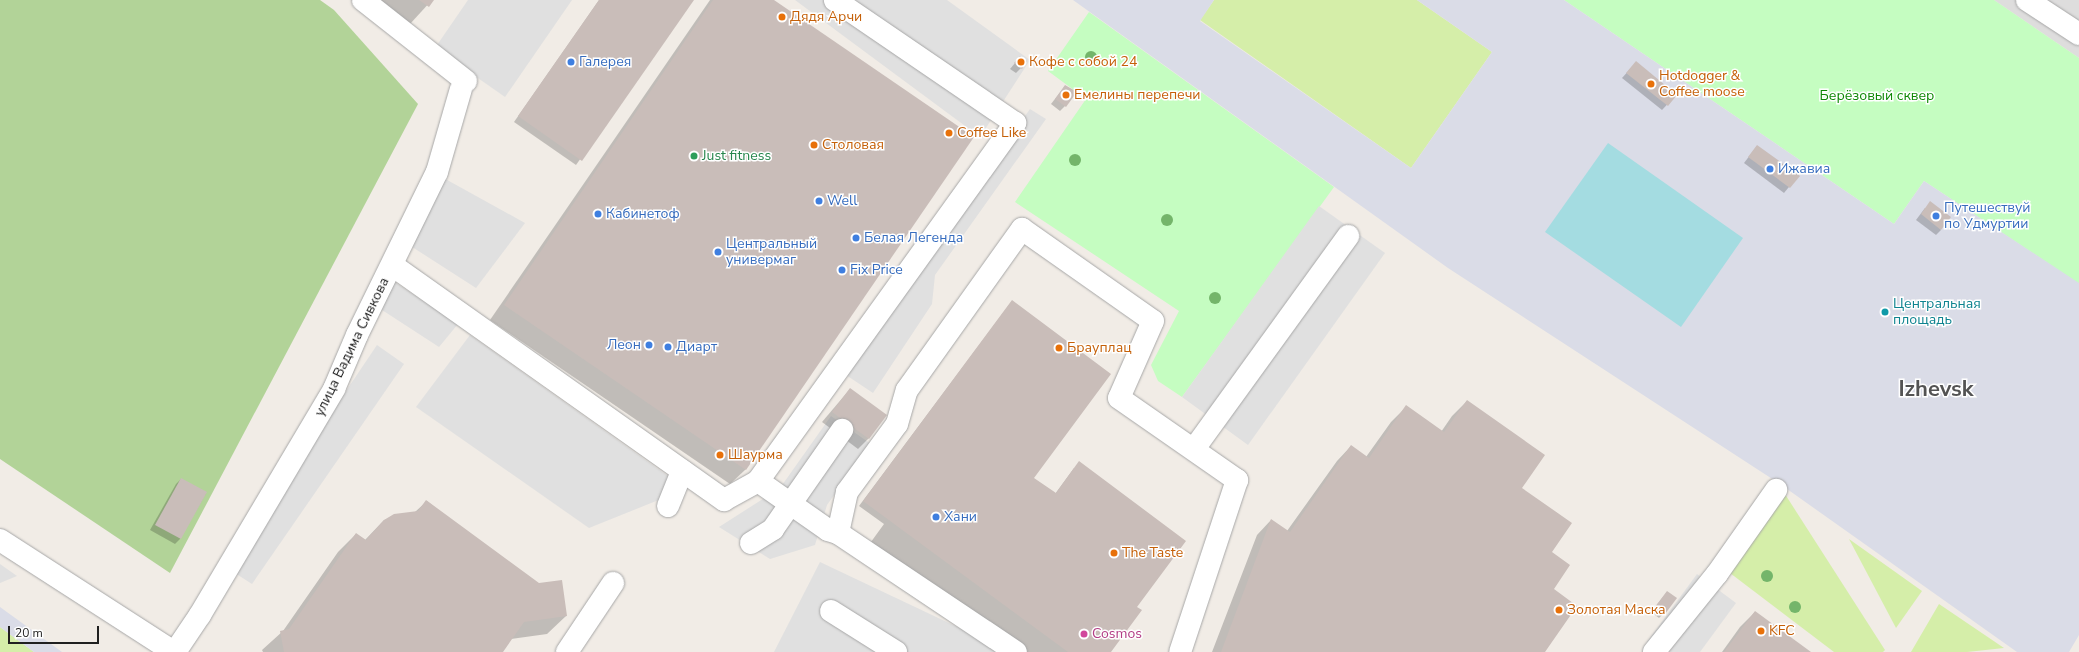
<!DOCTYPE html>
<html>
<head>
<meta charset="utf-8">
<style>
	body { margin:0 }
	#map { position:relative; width:2079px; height:652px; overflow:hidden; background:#f1ece6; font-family:"Nunito Sans",sans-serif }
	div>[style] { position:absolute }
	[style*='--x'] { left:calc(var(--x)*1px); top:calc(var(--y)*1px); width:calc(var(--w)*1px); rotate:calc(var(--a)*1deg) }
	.residential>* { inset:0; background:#dedddd }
	.grass>* { inset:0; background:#d5eea9 }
	.forest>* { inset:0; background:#b2d398 }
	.park>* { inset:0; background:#c5fdc1 }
	.parking>* { inset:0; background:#e0e0e0 }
	.plaza>* { inset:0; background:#dadce7 }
	.water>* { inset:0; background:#a4dce1 }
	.shadow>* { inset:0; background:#0003 }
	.building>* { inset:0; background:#c9bdb9 }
	.roads { filter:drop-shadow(0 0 1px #a7a7a7) drop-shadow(0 0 1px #a7a7a7) }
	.minor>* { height:22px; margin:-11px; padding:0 11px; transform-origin:11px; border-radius:11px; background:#fff }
	.trees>* { width:12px; height:12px; margin:-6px; border-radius:50%; background:#74b56a }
	.dots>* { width:11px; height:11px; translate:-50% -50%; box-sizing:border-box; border:2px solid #fff; border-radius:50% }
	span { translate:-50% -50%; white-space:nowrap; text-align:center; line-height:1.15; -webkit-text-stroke:3px #fff; paint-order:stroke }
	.food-label { font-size:14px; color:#c56008 }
	.left { translate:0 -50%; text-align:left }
	.shop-label { font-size:14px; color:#366cbe }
	.right { translate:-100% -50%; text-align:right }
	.park-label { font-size:14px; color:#0d8804 }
	.leisure-label { font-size:14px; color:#27864d }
	.culture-label { font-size:14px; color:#0d838f }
	.street-label { font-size:14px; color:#202020 }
	.hotel-label { font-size:14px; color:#b23c85 }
	.town-label { font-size:22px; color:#535353; font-weight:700 }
	.scale { position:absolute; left:8px; top:626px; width:91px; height:18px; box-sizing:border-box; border:2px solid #202020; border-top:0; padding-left:5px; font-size:12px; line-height:14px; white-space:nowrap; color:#202020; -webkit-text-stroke:3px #fff; paint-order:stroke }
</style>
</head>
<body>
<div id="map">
	<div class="residential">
		<i style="clip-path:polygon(1994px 0,2079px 0,2079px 58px)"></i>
	</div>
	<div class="grass">
		<i style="clip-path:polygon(1214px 0,1417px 0,1492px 52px,1411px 168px,1200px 20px)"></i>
		<i style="clip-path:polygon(1783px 491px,1885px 650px,1883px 652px,1834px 652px,1726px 570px)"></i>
		<i style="clip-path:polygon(1849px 539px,1922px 591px,1896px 628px)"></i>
		<i style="clip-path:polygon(1939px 604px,2004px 648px,1967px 652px,1911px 652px)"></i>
		<i style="clip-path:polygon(0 627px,34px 652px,0 652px)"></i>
	</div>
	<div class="forest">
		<i style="clip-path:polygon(0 0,320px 0,334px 10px,418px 104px,170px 573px,0 459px)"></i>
	</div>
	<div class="park">
		<i style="clip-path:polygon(1564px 0,1994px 0,2079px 58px,2079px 284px,1924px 181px,1894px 224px)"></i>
		<i style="clip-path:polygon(1089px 12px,1334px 187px,1182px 397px,1158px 381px,1151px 365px,1179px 311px,1015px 202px,1086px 99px,1048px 71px)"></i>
	</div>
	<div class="parking">
		<i style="clip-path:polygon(468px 0,572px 0,505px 97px,435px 48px)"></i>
		<i style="clip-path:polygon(795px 0,947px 0,1030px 60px,980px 137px)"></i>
		<i style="clip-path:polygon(1030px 109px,1046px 119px,935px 275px,932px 304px,873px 393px,843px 373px)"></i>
		<i style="clip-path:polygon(440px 176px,525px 223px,476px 288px,406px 243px)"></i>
		<i style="clip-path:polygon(1319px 206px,1385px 253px,1248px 445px,1182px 397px)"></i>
		<i style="clip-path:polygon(393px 281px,458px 324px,439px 347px,379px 308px)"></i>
		<i style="clip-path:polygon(470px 335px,686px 489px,589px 528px,416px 407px)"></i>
		<i style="clip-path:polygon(377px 345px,404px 364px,252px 584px,227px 568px)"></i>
		<i style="clip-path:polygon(831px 416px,871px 444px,827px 505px,815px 545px,770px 559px,719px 527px,780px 488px)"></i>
		<i style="clip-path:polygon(820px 562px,970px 633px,997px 652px,774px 652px)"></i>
		<i style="clip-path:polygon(0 564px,17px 576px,0 583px)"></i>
		<i style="clip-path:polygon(1697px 574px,1736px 603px,1700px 652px,1661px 652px,1647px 642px)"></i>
	</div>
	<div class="plaza">
		<i style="clip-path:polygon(1073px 0,1214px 0,1200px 21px,1411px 168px,1492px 52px,1417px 0,1564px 0,1894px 224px,1924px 181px,2079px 283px,2079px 635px,2069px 652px,2017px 652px,1780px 484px,1448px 268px)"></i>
		<i style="clip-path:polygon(0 607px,62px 652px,34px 652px,0 627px)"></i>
	</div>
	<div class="water">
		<i style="clip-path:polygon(1608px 143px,1743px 238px,1681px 327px,1545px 232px)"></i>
	</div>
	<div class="shadow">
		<i style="clip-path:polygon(375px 0,432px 0,410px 24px)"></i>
		<i style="clip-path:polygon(599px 0,693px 0,576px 165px,514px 122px)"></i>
		<i style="clip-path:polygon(710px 0,772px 0,972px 137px,745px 470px,730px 484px,490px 320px)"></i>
		<i style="clip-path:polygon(1020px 57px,1021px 68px,1016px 73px,1010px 69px)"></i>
		<i style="clip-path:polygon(1631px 68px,1676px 95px,1662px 110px,1622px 78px)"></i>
		<i style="clip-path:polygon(1065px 86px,1065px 106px,1060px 111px,1051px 104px)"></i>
		<i style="clip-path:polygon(1757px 146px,1798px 176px,1784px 193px,1744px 163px)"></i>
		<i style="clip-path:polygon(1925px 208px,1941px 230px,1936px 235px,1916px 220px)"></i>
		<i style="clip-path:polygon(1012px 301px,1033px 478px,1055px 494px,1074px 468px,1136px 607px,1110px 652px,1010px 652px,868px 546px,884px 524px,859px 506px)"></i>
		<i style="clip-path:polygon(850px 389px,885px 415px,868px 439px,858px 449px,822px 422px)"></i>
		<i style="clip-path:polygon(1467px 401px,1521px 488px,1550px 552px,1552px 589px,1544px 652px,1212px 652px,1257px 535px,1271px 520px,1287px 531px,1337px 461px,1351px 446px,1366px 457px,1391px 422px,1406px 407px,1441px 432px,1452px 416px)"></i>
		<i style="clip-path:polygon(181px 479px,206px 493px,180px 539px,175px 544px,150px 530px,176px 484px)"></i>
		<i style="clip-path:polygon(427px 501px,566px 616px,547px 634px,511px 639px,502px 652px,263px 652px,262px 650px,283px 631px,338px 552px,356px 534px,365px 540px,384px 520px,415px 512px)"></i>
		<i style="clip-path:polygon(1667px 592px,1664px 613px,1659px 618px,1651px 612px)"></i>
		<i style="clip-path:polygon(1755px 612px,1809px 652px,1722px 652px,1740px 627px)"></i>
	</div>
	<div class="building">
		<i style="clip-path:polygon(419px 0,434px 0,429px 7px)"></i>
		<i style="clip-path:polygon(599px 0,694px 0,582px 161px,518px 116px)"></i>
		<i style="clip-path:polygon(713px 0,774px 0,974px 137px,746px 470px,504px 305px)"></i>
		<i style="clip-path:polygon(1020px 56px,1027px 61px,1022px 69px,1014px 63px)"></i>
		<i style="clip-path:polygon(1636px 61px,1677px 95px,1668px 106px,1626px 73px)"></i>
		<i style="clip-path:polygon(1065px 85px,1077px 92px,1066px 107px,1055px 99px)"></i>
		<i style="clip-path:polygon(1757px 145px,1800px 176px,1790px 188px,1748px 157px)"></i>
		<i style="clip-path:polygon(1930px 201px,1951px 217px,1941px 230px,1921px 214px)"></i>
		<i style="clip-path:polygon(1012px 300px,1111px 374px,1034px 478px,1056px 493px,1079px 461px,1186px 541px,1137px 607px,1142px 610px,1111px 652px,1068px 652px,863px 501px)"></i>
		<i style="clip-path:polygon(850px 388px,887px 415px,869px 439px,832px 412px)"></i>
		<i style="clip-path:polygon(1467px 400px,1545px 455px,1522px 488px,1572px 523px,1552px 552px,1570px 565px,1554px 589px,1577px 606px,1545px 652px,1221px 652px,1271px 519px,1290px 532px,1351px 445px,1369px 458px,1406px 405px,1444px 432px)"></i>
		<i style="clip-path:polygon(181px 478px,207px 492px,181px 539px,155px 525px)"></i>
		<i style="clip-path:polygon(426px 500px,539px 583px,562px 580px,567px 616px,524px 622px,503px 652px,284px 652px,280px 631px,289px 629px,356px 533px,366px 540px,384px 520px,394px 514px,418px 511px)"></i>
		<i style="clip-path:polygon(1667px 591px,1677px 598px,1665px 614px,1655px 607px)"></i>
		<i style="clip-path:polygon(1755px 611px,1811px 652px,1724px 652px)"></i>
	</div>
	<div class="roads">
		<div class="minor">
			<i style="--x:363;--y:0;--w:131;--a:38.2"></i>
			<i style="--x:2027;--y:0;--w:62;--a:33.2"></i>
			<i style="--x:392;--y:265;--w:407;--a:35.3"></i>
			<i style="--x:724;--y:500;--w:39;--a:-29"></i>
			<i style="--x:758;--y:481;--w:441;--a:-54.3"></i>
			<i style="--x:1015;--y:123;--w:218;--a:-145.7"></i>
			<i style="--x:1194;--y:449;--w:263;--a:-54.1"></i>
			<i style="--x:758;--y:481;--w:85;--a:35"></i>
			<i style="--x:828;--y:530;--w:10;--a:17"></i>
			<i style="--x:838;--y:533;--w:214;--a:33.8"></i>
			<i style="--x:668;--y:506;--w:38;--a:-68"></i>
			<i style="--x:838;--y:533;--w:42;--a:-77.6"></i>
			<i style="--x:847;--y:492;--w:84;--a:-53.7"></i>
			<i style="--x:897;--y:424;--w:35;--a:-74"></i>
			<i style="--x:907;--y:390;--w:198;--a:-54.5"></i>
			<i style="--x:1022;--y:229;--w:160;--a:35.1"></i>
			<i style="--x:1153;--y:321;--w:84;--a:113.8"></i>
			<i style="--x:1119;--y:398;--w:144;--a:34.8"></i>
			<i style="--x:1237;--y:480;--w:181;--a:108.3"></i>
			<i style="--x:0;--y:540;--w:207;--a:32.8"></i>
			<i style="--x:751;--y:543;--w:26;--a:-32"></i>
			<i style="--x:773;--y:529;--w:121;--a:-55.1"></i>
			<i style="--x:831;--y:611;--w:77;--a:32.2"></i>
			<i style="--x:175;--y:652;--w:45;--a:-56"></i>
			<i style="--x:200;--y:615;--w:263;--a:-59.3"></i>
			<i style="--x:334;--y:389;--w:59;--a:-66.9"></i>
			<i style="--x:357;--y:335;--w:182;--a:-63.9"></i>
			<i style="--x:437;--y:172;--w:86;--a:-73.9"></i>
			<i style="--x:567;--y:652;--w:83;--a:-56.3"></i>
			<i style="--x:1654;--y:652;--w:100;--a:-51.1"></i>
			<i style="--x:1717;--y:574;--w:103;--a:-54.9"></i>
		</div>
	</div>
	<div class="trees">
		<i style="left:1091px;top:57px"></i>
		<i style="left:1075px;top:160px"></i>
		<i style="left:1167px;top:220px"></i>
		<i style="left:1215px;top:298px"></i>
		<i style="left:1767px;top:576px"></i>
		<i style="left:1795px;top:607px"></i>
	</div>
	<div class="dots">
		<i style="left:782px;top:17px;background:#e8710a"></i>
		<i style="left:571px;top:62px;background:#3f7fe0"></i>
		<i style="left:1021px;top:62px;background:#e8710a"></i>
		<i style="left:1651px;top:84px;background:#e8710a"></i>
		<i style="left:1066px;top:95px;background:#e8710a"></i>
		<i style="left:949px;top:133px;background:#e8710a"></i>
		<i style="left:814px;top:145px;background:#e8710a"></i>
		<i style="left:694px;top:156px;background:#2e9e5b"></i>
		<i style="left:1770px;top:169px;background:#3f7fe0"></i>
		<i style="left:819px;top:201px;background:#3f7fe0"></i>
		<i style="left:598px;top:214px;background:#3f7fe0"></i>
		<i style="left:1936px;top:216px;background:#3f7fe0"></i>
		<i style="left:856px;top:238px;background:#3f7fe0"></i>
		<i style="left:718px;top:252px;background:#3f7fe0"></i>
		<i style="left:842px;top:270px;background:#3f7fe0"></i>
		<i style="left:1885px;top:312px;background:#0f9aa8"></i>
		<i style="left:649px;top:345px;background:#3f7fe0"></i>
		<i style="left:668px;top:347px;background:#3f7fe0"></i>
		<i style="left:1059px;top:348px;background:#e8710a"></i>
		<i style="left:720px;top:455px;background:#e8710a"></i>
		<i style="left:936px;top:517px;background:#3f7fe0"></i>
		<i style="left:1114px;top:553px;background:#e8710a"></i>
		<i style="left:1559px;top:610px;background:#e8710a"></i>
		<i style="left:1761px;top:631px;background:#e8710a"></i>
		<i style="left:1084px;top:634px;background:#d1479c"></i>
	</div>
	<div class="food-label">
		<span class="left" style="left:790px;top:17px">Дядя Арчи</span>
		<span class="left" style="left:1029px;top:62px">Кофе с собой 24</span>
		<span class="left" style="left:1659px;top:84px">Hotdogger &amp;<br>Coffee moose</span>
		<span class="left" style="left:1074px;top:95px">Емелины перепечи</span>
		<span class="left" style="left:957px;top:133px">Coffee Like</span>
		<span class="left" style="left:822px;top:145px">Столовая</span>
		<span class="left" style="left:1067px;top:348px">Брауплац</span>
		<span class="left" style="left:728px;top:455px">Шаурма</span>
		<span class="left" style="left:1122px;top:553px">The Taste</span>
		<span class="left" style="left:1567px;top:610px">Золотая Маска</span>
		<span class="left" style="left:1769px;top:631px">KFC</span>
	</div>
	<div class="shop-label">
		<span class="left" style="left:579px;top:62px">Галерея</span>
		<span class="left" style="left:1778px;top:169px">Ижавиа</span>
		<span class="left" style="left:827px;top:201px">Well</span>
		<span class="left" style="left:1944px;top:216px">Путешествуй<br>по Удмуртии</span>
		<span class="left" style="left:606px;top:214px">Кабинетоф</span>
		<span class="left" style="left:864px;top:238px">Белая Легенда</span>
		<span class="left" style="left:726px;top:252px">Центральный<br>универмаг</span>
		<span class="left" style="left:850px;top:270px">Fix Price</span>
		<span class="right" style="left:641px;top:345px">Леон</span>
		<span class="left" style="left:676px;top:347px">Диарт</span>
		<span class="left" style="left:944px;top:517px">Хани</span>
	</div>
	<div class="park-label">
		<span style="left:1877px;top:96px">Берёзовый сквер</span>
	</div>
	<div class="leisure-label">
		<span class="left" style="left:702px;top:156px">Just fitness</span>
	</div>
	<div class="culture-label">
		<span class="left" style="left:1893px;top:312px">Центральная<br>площадь</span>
	</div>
	<div class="street-label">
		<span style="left:352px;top:347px;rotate:-64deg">улица Вадима Сивкова</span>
	</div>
	<div class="hotel-label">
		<span class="left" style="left:1092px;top:634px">Cosmos</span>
	</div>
	<div class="town-label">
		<span style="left:1936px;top:390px">Izhevsk</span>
	</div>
	<div class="scale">20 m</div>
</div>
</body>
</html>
